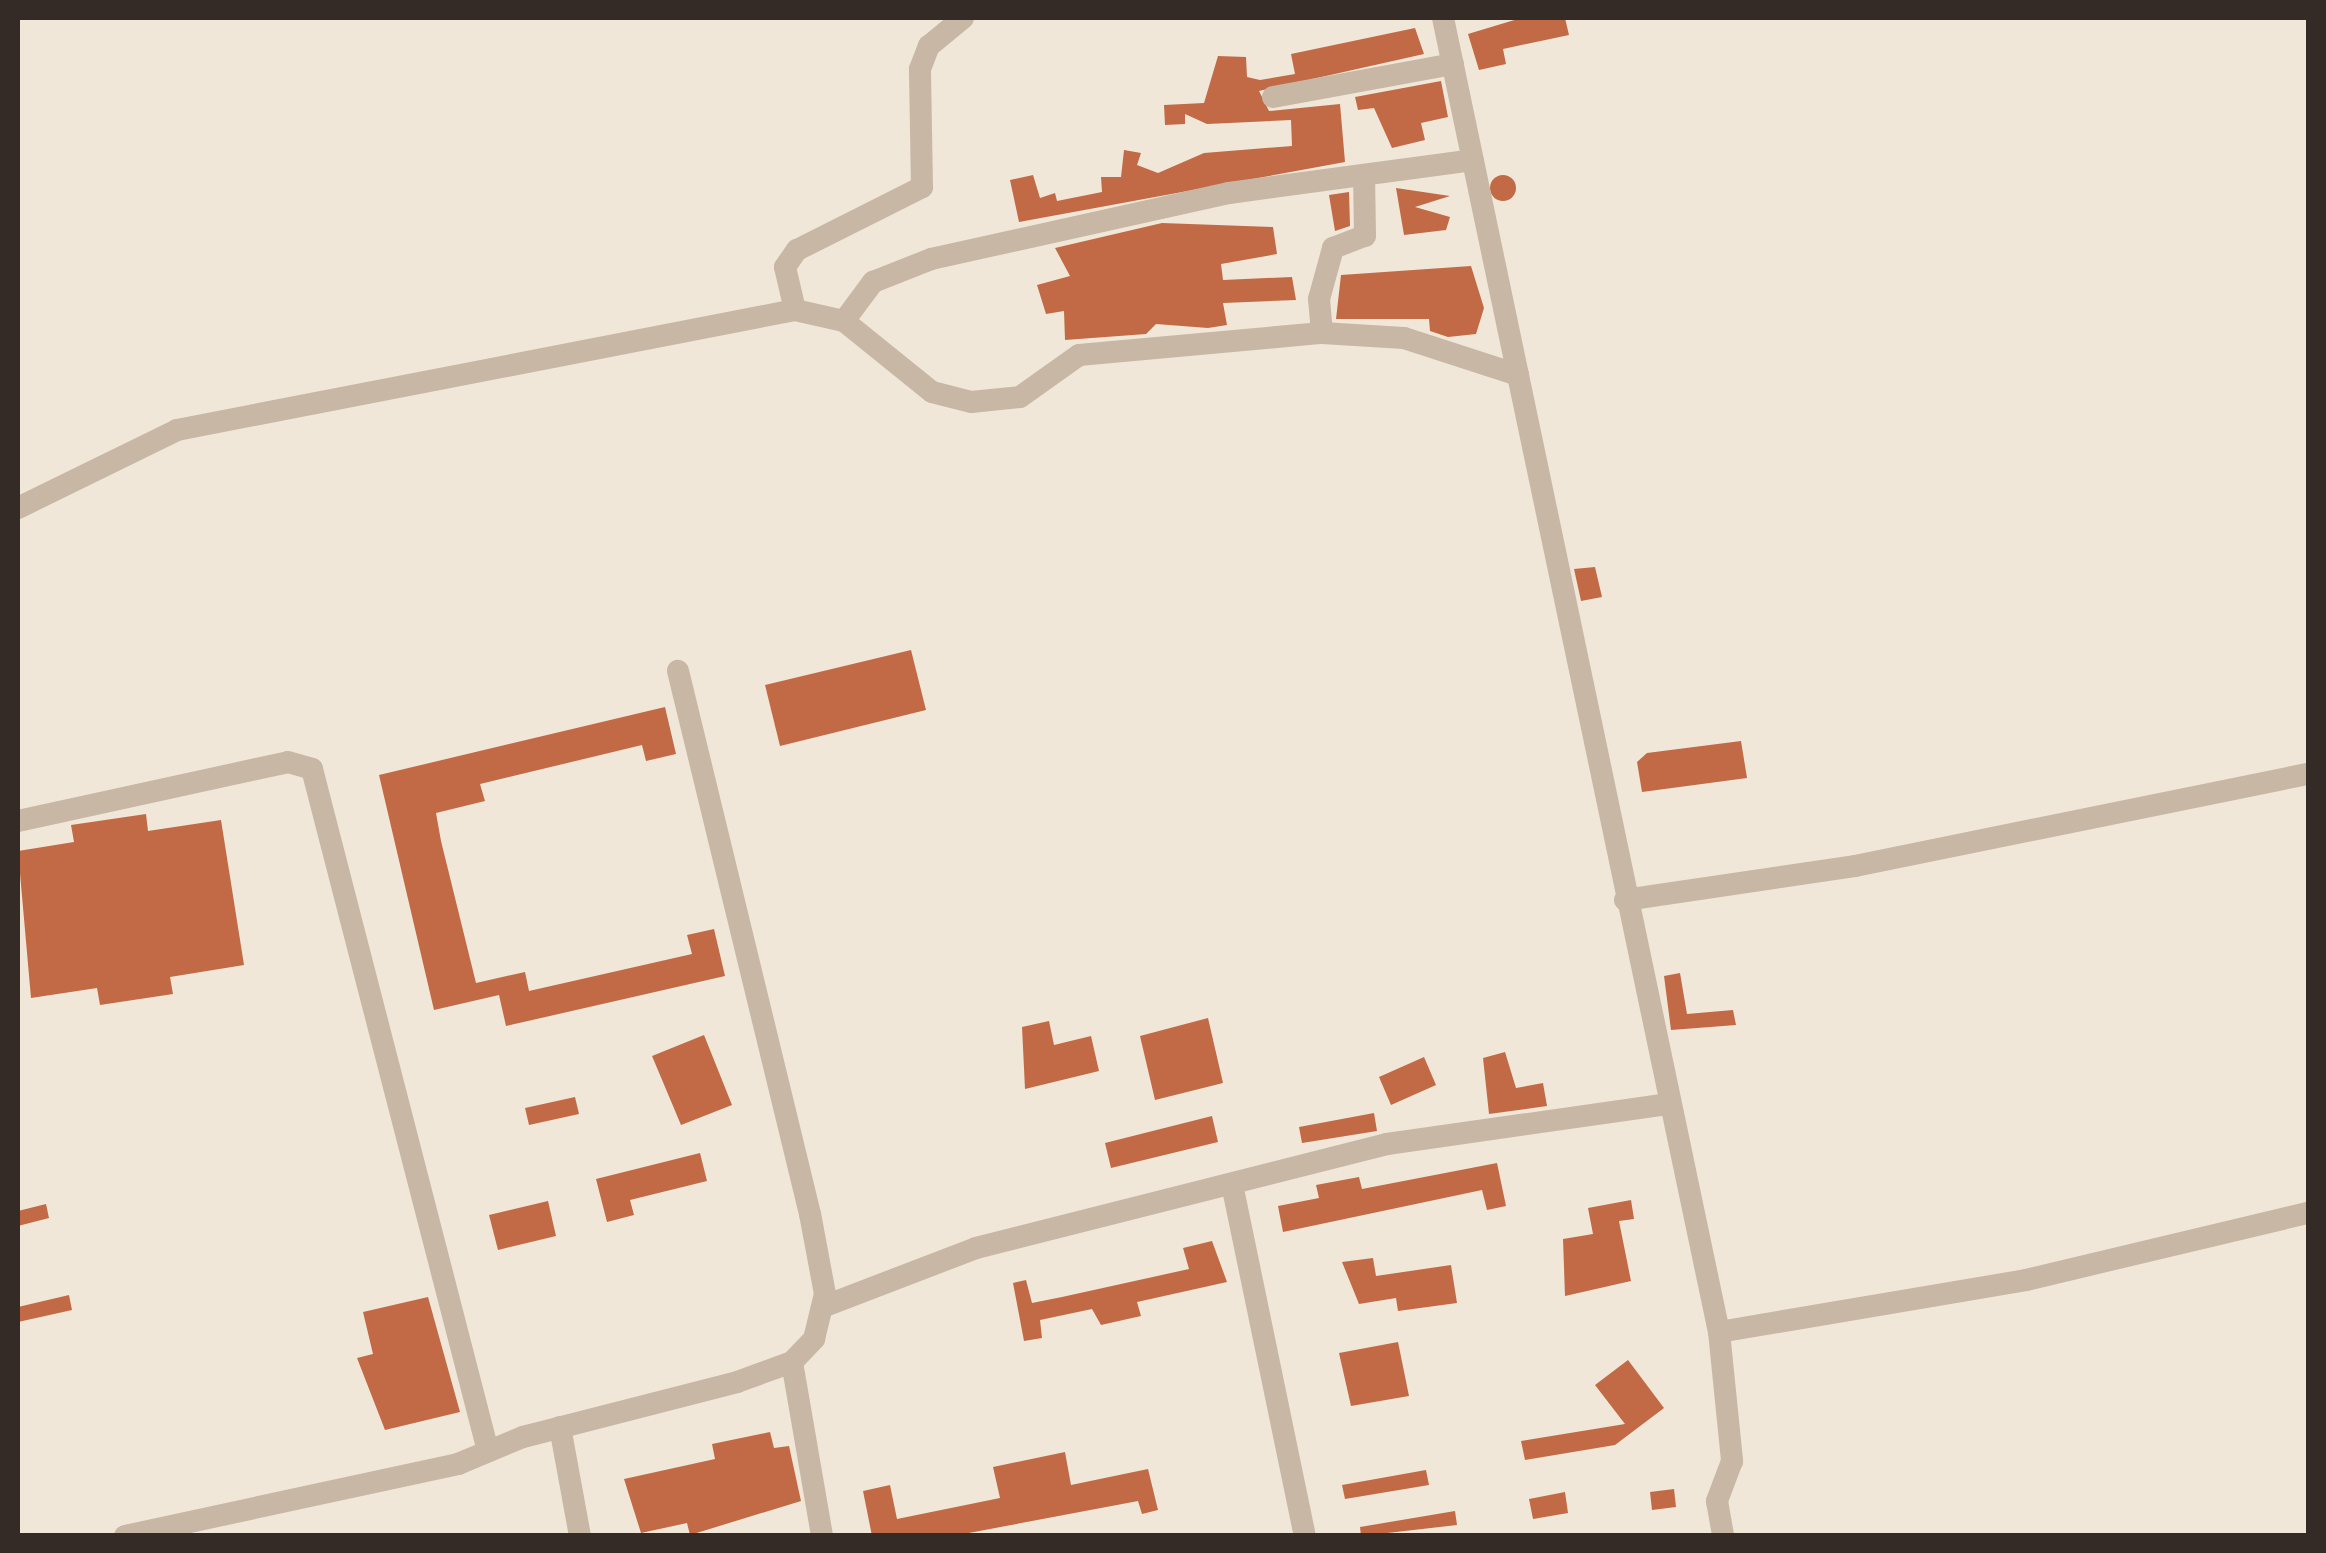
<!DOCTYPE html>
<html>
<head>
<meta charset="utf-8">
<style>
	body { margin:0 }
	#map { position:relative; width:2326px; height:1553px; overflow:hidden; background:#f0e7d9; font-family:Arial,sans-serif }
	div>[style] { position:absolute }
	[style*='--x'] { left:calc(var(--x)*1px); top:calc(var(--y)*1px); width:calc(var(--w)*1px); rotate:calc(var(--a)*1deg) }
	.building>* { inset:0; background:#c26a45 }
	.round { border-radius:50% }
	.minor>* { height:22px; margin:-11px; padding:0 11px; transform-origin:11px; border-radius:11px; background:#c8b7a5 }
	span { translate:-50% -50%; white-space:nowrap; text-align:center; line-height:1.15; -webkit-text-stroke:8px #f8f1e5; paint-order:stroke }
	.frame { position:absolute; inset:0; border:20px solid #342b26; pointer-events:none }
</style>
</head>
<body>
<div id="map">
	<div class="building">
		<i style="clip-path:polygon(1521px 18px,1565px 18px,1569px 35px,1503px 49px,1506px 64px,1479px 70px,1468px 34px)"></i>
		<i style="clip-path:polygon(1415px 28px,1424px 54px,1259px 91px,1269px 111px,1340px 104px,1345px 162px,1019px 222px,1010px 180px,1033px 175px,1040px 198px,1055px 193px,1057px 201px,1102px 192px,1101px 177px,1121px 177px,1124px 150px,1141px 153px,1137px 165px,1158px 173px,1204px 153px,1292px 146px,1291px 120px,1207px 124px,1185px 114px,1185px 124px,1165px 125px,1164px 105px,1204px 103px,1218px 56px,1246px 57px,1247px 77px,1260px 80px,1295px 74px,1291px 54px)"></i>
		<i style="clip-path:polygon(1441px 81px,1448px 117px,1421px 123px,1425px 140px,1392px 148px,1374px 108px,1358px 110px,1355px 97px)"></i>
		<i class="round" style="left:1490px;top:175px;width:26px;height:26px"></i>
		<i style="clip-path:polygon(1396px 188px,1450px 196px,1415px 207px,1450px 217px,1446px 230px,1404px 235px)"></i>
		<i style="clip-path:polygon(1349px 192px,1350px 226px,1335px 231px,1329px 195px)"></i>
		<i style="clip-path:polygon(1162px 223px,1273px 227px,1277px 254px,1221px 264px,1223px 280px,1292px 277px,1296px 300px,1223px 303px,1227px 325px,1208px 328px,1156px 324px,1146px 334px,1065px 340px,1064px 311px,1046px 314px,1037px 285px,1070px 276px,1055px 248px)"></i>
		<i style="clip-path:polygon(1471px 266px,1484px 308px,1476px 334px,1448px 337px,1430px 331px,1429px 319px,1336px 319px,1341px 275px)"></i>
		<i style="clip-path:polygon(1595px 567px,1602px 597px,1581px 601px,1574px 569px)"></i>
		<i style="clip-path:polygon(911px 650px,926px 710px,780px 746px,765px 685px)"></i>
		<i style="clip-path:polygon(665px 707px,676px 754px,646px 761px,642px 745px,480px 784px,485px 801px,436px 813px,441px 841px,476px 983px,525px 972px,529px 991px,692px 954px,687px 935px,714px 929px,725px 976px,506px 1026px,499px 995px,434px 1010px,379px 775px)"></i>
		<i style="clip-path:polygon(1741px 741px,1747px 778px,1642px 792px,1637px 762px,1647px 753px)"></i>
		<i style="clip-path:polygon(146px 814px,148px 831px,221px 820px,244px 965px,170px 977px,173px 994px,100px 1005px,97px 988px,31px 998px,18px 851px,74px 842px,71px 825px)"></i>
		<i style="clip-path:polygon(1680px 973px,1687px 1014px,1733px 1010px,1736px 1025px,1671px 1030px,1664px 976px)"></i>
		<i style="clip-path:polygon(1208px 1018px,1223px 1083px,1155px 1100px,1140px 1036px)"></i>
		<i style="clip-path:polygon(1049px 1021px,1054px 1045px,1091px 1036px,1099px 1071px,1025px 1089px,1022px 1027px)"></i>
		<i style="clip-path:polygon(704px 1035px,732px 1105px,681px 1125px,652px 1056px)"></i>
		<i style="clip-path:polygon(1505px 1052px,1516px 1088px,1543px 1083px,1547px 1106px,1489px 1114px,1483px 1058px)"></i>
		<i style="clip-path:polygon(1424px 1057px,1436px 1085px,1391px 1105px,1379px 1077px)"></i>
		<i style="clip-path:polygon(575px 1097px,579px 1114px,529px 1125px,525px 1108px)"></i>
		<i style="clip-path:polygon(1374px 1113px,1377px 1131px,1302px 1143px,1299px 1127px)"></i>
		<i style="clip-path:polygon(1212px 1116px,1218px 1142px,1111px 1168px,1105px 1143px)"></i>
		<i style="clip-path:polygon(700px 1153px,707px 1181px,630px 1200px,634px 1215px,607px 1222px,596px 1179px)"></i>
		<i style="clip-path:polygon(1497px 1163px,1506px 1206px,1487px 1210px,1482px 1190px,1283px 1232px,1278px 1206px,1319px 1198px,1316px 1185px,1359px 1177px,1362px 1189px)"></i>
		<i style="clip-path:polygon(1631px 1200px,1634px 1219px,1619px 1221px,1631px 1281px,1565px 1296px,1563px 1239px,1593px 1234px,1588px 1208px)"></i>
		<i style="clip-path:polygon(548px 1201px,556px 1236px,498px 1250px,489px 1215px)"></i>
		<i style="clip-path:polygon(46px 1204px,49px 1218px,18px 1226px,18px 1211px)"></i>
		<i style="clip-path:polygon(1212px 1241px,1227px 1282px,1137px 1302px,1141px 1316px,1101px 1325px,1092px 1309px,1040px 1320px,1042px 1338px,1024px 1341px,1013px 1283px,1026px 1280px,1032px 1303px,1062px 1297px,1189px 1269px,1183px 1248px)"></i>
		<i style="clip-path:polygon(1373px 1258px,1376px 1276px,1451px 1265px,1457px 1303px,1398px 1311px,1396px 1298px,1359px 1304px,1342px 1262px)"></i>
		<i style="clip-path:polygon(69px 1295px,72px 1310px,18px 1322px,18px 1307px)"></i>
		<i style="clip-path:polygon(428px 1297px,460px 1412px,385px 1430px,357px 1358px,373px 1354px,363px 1312px)"></i>
		<i style="clip-path:polygon(1398px 1342px,1409px 1396px,1351px 1406px,1339px 1353px)"></i>
		<i style="clip-path:polygon(1628px 1360px,1664px 1408px,1615px 1445px,1525px 1460px,1521px 1441px,1625px 1424px,1595px 1385px)"></i>
		<i style="clip-path:polygon(770px 1432px,774px 1448px,789px 1446px,801px 1501px,690px 1535px,687px 1523px,641px 1533px,624px 1479px,715px 1459px,712px 1444px)"></i>
		<i style="clip-path:polygon(1065px 1452px,1071px 1485px,1148px 1469px,1158px 1510px,1142px 1514px,1138px 1501px,953px 1536px,872px 1536px,863px 1491px,890px 1485px,897px 1519px,1000px 1498px,993px 1467px)"></i>
		<i style="clip-path:polygon(1426px 1470px,1429px 1485px,1345px 1499px,1342px 1485px)"></i>
		<i style="clip-path:polygon(1674px 1489px,1676px 1507px,1652px 1510px,1650px 1492px)"></i>
		<i style="clip-path:polygon(1565px 1492px,1568px 1513px,1533px 1519px,1529px 1499px)"></i>
		<i style="clip-path:polygon(1455px 1511px,1457px 1525px,1361px 1536px,1360px 1527px)"></i>
	</div>
	<div class="minor">
		<i style="--x:1443;--y:18;--w:1343;--a:78.14"></i>
		<i style="--x:1719;--y:1332;--w:130;--a:84.2"></i>
		<i style="--x:1732;--y:1461;--w:43;--a:110.6"></i>
		<i style="--x:1717;--y:1501;--w:36;--a:80"></i>
		<i style="--x:1273;--y:97;--w:183;--a:-10.4"></i>
		<i style="--x:795;--y:310;--w:44;--a:-103.1"></i>
		<i style="--x:785;--y:267;--w:21;--a:-55"></i>
		<i style="--x:797;--y:250;--w:140;--a:-26.7"></i>
		<i style="--x:922;--y:187;--w:118;--a:-91"></i>
		<i style="--x:920;--y:69;--w:25;--a:-69"></i>
		<i style="--x:929;--y:46;--w:44;--a:-39.5"></i>
		<i style="--x:844;--y:321;--w:49;--a:-53.4"></i>
		<i style="--x:873;--y:282;--w:62;--a:-21.6"></i>
		<i style="--x:931;--y:259;--w:305;--a:-12.5"></i>
		<i style="--x:1229;--y:193;--w:246;--a:-7.7"></i>
		<i style="--x:1322;--y:333;--w:34;--a:-95"></i>
		<i style="--x:1319;--y:299;--w:53;--a:-74.6"></i>
		<i style="--x:1333;--y:248;--w:34;--a:-21"></i>
		<i style="--x:1365;--y:236;--w:61;--a:-90.9"></i>
		<i style="--x:18;--y:508;--w:177;--a:-26.1"></i>
		<i style="--x:177;--y:430;--w:630;--a:-10.99"></i>
		<i style="--x:795;--y:310;--w:50;--a:12.7"></i>
		<i style="--x:844;--y:321;--w:113;--a:38.9"></i>
		<i style="--x:932;--y:392;--w:40;--a:14.4"></i>
		<i style="--x:971;--y:402;--w:49;--a:-5.8"></i>
		<i style="--x:1020;--y:397;--w:72;--a:-35.4"></i>
		<i style="--x:1079;--y:355;--w:244;--a:-5.2"></i>
		<i style="--x:1322;--y:333;--w:82;--a:3.5"></i>
		<i style="--x:1404;--y:338;--w:120;--a:18"></i>
		<i style="--x:18;--y:821;--w:276;--a:-12.3"></i>
		<i style="--x:288;--y:762;--w:25;--a:16"></i>
		<i style="--x:312;--y:769;--w:704;--a:75.53"></i>
		<i style="--x:1625;--y:900;--w:232;--a:-8.4"></i>
		<i style="--x:1855;--y:866;--w:462;--a:-11.5"></i>
		<i style="--x:1233;--y:1189;--w:354;--a:78.3"></i>
		<i style="--x:825;--y:1306;--w:162;--a:-21"></i>
		<i style="--x:976;--y:1248;--w:424;--a:-14.2"></i>
		<i style="--x:1387;--y:1144;--w:283;--a:-8.1"></i>
		<i style="--x:1719;--y:1332;--w:311;--a:-9.6"></i>
		<i style="--x:2026;--y:1280;--w:290;--a:-13.4"></i>
		<i style="--x:792;--y:1362;--w:177;--a:80.2"></i>
		<i style="--x:560;--y:1427;--w:111;--a:79.6"></i>
		<i style="--x:125;--y:1536;--w:341;--a:-12.2"></i>
		<i style="--x:458;--y:1464;--w:70;--a:-22.6"></i>
		<i style="--x:523;--y:1437;--w:221;--a:-14.4"></i>
		<i style="--x:737;--y:1382;--w:59;--a:-20"></i>
		<i style="--x:792;--y:1362;--w:32;--a:-46"></i>
		<i style="--x:814;--y:1339;--w:46;--a:-76.3"></i>
		<i style="--x:825;--y:1294;--w:81;--a:-100.6"></i>
		<i style="--x:810;--y:1214;--w:559;--a:-103.66"></i>
	</div>
	<div class="frame"></div>
</div>
</body>
</html>
